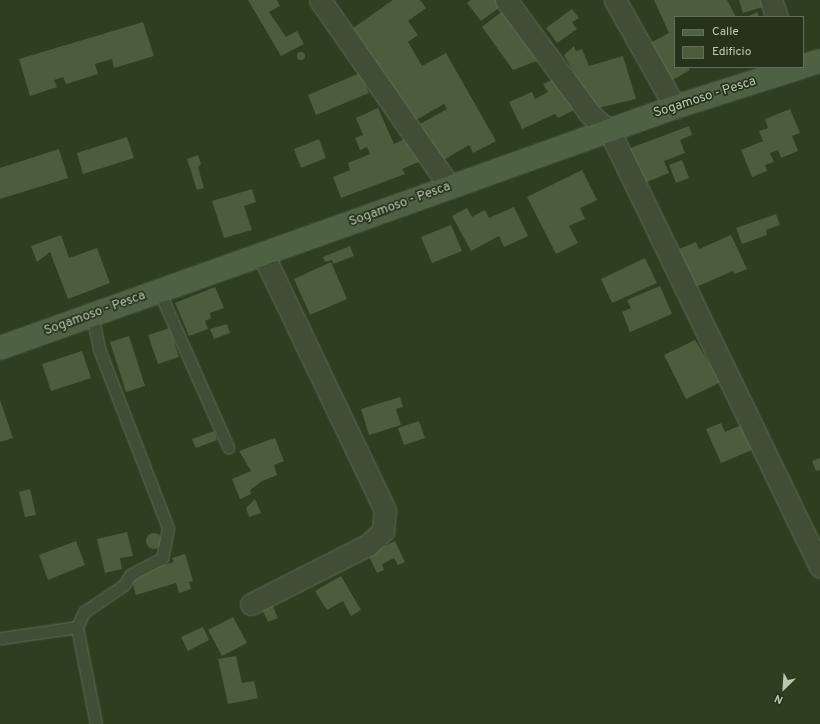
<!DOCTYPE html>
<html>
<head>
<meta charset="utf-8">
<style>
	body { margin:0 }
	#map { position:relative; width:820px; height:724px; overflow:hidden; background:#2e3e21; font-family:Overpass,sans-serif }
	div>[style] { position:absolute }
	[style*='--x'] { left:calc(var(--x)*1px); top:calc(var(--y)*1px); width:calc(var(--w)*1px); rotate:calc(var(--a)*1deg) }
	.building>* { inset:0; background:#4c5d3d }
	.round { border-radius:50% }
	.roads { filter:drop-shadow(0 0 1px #5e6c54) drop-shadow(0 0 1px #5e6c54) }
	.service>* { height:11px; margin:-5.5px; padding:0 5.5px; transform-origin:5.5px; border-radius:5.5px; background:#404e36 }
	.minor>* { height:21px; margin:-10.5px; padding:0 10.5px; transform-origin:10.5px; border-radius:10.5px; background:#404e36 }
	.secondary>* { height:22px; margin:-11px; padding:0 11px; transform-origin:11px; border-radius:11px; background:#4f6143 }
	span { translate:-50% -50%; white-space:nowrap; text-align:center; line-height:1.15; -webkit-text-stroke:3.5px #25331b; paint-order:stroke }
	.street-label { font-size:13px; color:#bbc9b1 }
	.legend { position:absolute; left:674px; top:16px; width:130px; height:52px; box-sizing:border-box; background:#25331b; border:1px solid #616f57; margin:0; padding:5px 7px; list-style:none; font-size:12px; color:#bbc9b1 }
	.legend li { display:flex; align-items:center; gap:8px; height:20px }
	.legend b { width:20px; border:1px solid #616f57 }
	.north { position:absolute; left:764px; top:668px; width:40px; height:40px; -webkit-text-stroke:3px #25331b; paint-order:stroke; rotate:205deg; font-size:11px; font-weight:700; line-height:16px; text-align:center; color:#bbc9b1 }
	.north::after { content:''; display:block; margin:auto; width:14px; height:18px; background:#bbc9b1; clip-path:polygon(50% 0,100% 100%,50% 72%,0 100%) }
</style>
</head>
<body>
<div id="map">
	<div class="building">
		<i style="clip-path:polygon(248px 0,277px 0,280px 6px,269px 12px,286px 37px,297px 31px,304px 44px,281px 56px)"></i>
		<i style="clip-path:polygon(393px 0,420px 0,426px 8px,408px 21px,418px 35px,408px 42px,422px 66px,446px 53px,496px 141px,473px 153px,469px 145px,442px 161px,420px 124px,447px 109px,444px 104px,416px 120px,353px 28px)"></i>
		<i style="clip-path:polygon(471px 0,500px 0,503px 5px,481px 21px,467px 3px)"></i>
		<i style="clip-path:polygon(654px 0,727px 0,736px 17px,675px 17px,675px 67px,688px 67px,690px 70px,671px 81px,650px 43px,669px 33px)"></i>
		<i style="clip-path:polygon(739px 0,761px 0,763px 7px,743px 13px)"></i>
		<i style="clip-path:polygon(572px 9px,579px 18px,572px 22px,577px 29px,557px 43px,546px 28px)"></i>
		<i style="clip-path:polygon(504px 10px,542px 59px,513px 70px,482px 27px)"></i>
		<i style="clip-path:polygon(757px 12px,759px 17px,747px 17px)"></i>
		<i style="clip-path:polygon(143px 22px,154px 56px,114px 68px,112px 59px,95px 64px,98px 74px,66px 84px,63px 77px,54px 80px,57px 87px,30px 96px,19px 59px)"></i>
		<i style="clip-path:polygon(574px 46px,576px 51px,582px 49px,589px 66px,623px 56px,636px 99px,594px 109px,564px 55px)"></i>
		<i class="round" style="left:297px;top:52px;width:8px;height:8px"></i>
		<i style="clip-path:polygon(360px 73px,369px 93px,316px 115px,308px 95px)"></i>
		<i style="clip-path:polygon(558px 77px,574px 110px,558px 118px,555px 114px,522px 129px,509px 102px,532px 92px,535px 99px,548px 92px,543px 84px)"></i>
		<i style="clip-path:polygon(378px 108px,394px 144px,411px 136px,421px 161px,402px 169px,405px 174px,341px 198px,333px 177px,350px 170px,348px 163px,370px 154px,367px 147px,360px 150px,355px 138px,363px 135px,356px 118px)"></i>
		<i style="clip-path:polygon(790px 109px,800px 133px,792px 136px,798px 151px,781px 158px,778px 150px,770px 153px,774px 162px,765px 165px,767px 171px,752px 177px,741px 150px,763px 141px,759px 131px,768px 128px,765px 119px)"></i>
		<i style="clip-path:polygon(689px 126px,692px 135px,680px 140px,685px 153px,664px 161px,669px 173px,642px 184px,628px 149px)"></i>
		<i style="clip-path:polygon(127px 137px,134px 158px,83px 174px,77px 153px)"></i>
		<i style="clip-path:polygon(319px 139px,326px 158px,301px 168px,294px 149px)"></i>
		<i style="clip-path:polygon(59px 149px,68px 178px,0 199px,0 168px)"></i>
		<i style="clip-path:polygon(198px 155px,201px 164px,198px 167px,204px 188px,197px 190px,187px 159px)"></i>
		<i style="clip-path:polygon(682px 160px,689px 178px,676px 183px,669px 165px)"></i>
		<i style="clip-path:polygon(582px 170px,597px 200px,580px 208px,585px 219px,569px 226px,578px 243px,556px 254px,527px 197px)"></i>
		<i style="clip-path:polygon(252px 189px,256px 202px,244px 206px,252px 230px,224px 238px,212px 201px)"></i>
		<i style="clip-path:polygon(514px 207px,528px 236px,504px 247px,499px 236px,471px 251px,452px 216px,467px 208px,472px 217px,485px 210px,489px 218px)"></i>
		<i style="clip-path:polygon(776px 214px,780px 225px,766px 230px,767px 235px,742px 244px,736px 228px)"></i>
		<i style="clip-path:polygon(451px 225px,462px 251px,432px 263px,421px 237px)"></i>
		<i style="clip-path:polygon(61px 235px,69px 258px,97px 248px,110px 283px,68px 299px,50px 252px,37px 262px,31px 246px)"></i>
		<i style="clip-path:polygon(731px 235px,747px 269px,735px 274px,733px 271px,696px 287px,679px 249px,696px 242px,699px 249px)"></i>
		<i style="clip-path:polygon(350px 246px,354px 256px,333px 264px,332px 260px,325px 262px,323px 257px)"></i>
		<i style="clip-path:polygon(645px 258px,657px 283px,612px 303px,601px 279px)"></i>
		<i style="clip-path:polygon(331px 262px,347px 299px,310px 315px,294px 279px)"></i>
		<i style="clip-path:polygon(660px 286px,672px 314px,630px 332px,622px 312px,631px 308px,627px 300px)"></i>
		<i style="clip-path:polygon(215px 287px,224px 308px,210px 313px,211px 318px,205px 321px,208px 329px,189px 336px,175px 303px)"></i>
		<i style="clip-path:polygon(227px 324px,230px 333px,214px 339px,210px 329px)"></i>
		<i style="clip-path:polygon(170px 328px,179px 357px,158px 364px,148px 335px)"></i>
		<i style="clip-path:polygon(129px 336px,145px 386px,126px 392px,110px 342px)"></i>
		<i style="clip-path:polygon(695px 340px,721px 382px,686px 399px,664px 355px)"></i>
		<i style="clip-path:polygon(82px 351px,91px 378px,51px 391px,42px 364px)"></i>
		<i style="clip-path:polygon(400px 397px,403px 407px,396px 409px,401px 425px,369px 435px,361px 409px)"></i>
		<i style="clip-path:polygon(0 400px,13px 438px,0 442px)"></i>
		<i style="clip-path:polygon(419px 421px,425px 438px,404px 445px,398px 428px)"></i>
		<i style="clip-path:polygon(721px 423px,725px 432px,741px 425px,752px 450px,721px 463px,706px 429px)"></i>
		<i style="clip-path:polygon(214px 431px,217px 440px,196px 448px,192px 439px)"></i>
		<i style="clip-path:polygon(275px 438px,284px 461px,274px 465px,277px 475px,262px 481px,250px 490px,251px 494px,240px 499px,232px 479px,251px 471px,239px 451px)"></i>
		<i style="clip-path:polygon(820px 458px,820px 470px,816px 471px,812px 461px)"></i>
		<i style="clip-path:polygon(30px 489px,36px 515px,25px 517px,19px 492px)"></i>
		<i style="clip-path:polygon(255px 499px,261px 513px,249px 517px,246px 508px)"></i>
		<i style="clip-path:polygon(127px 532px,133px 556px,120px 558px,122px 569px,105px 573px,97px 539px)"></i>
		<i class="round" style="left:146px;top:533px;width:16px;height:16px"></i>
		<i style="clip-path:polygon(76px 541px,85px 565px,48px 580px,39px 555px)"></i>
		<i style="clip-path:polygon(395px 541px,405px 562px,398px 565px,394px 558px,382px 564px,384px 570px,377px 573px,368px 554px)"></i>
		<i style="clip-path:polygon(185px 554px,193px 581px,189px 582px,191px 589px,179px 593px,176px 583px,136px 595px,130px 575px,174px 562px,172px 558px)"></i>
		<i style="clip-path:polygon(341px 576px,361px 610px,351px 616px,343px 601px,327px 610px,315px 591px)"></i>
		<i style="clip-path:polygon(271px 602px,278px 618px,268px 622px,261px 607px)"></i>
		<i style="clip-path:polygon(233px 617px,247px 643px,222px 656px,208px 630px)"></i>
		<i style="clip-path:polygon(203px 627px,209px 640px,188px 651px,181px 637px)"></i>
		<i style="clip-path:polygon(236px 656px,242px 683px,254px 681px,258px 698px,228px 704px,218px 659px)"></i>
	</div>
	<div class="roads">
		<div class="service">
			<i style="--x:159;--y:291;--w:171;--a:66.1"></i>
			<i style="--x:92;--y:315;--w:35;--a:78"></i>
			<i style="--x:99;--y:349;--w:192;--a:68.9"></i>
			<i style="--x:168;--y:528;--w:31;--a:101"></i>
			<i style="--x:162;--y:558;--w:36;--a:152"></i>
			<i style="--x:130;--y:575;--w:12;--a:121"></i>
			<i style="--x:124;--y:585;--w:48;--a:146"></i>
			<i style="--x:84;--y:612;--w:17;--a:115"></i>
			<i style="--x:77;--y:627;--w:99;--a:78.9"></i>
			<i style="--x:2;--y:638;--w:76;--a:-8.3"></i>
		</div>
		<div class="minor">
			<i style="--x:320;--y:0;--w:228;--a:55.2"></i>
			<i style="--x:506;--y:0;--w:142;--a:53.6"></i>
			<i style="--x:590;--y:114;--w:27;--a:42"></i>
			<i style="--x:610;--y:132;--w:483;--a:64.2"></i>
			<i style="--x:615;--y:0;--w:123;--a:60.7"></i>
			<i style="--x:771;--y:0;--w:18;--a:71"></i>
			<i style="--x:251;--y:604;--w:131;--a:-26.8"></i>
			<i style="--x:368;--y:545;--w:21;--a:-43"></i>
			<i style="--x:383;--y:531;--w:21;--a:-85"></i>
			<i style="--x:385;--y:510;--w:284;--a:-115.5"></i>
		</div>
		<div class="secondary">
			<i style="--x:803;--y:66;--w:18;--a:-16"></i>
			<i style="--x:0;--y:348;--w:717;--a:-19.65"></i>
			<i style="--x:675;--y:107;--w:132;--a:-17.6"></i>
		</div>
	</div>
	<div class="street-label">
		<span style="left:705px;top:98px;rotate:-18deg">Sogamoso - Pesca</span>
		<span style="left:400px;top:205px;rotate:-20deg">Sogamoso - Pesca</span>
		<span style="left:95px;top:314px;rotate:-20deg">Sogamoso - Pesca</span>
	</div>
	<ul class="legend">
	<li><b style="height:5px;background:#4f6143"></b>Calle</li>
	<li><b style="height:11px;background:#4c5d3d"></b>Edificio</li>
	</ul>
	<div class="north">N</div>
</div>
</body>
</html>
